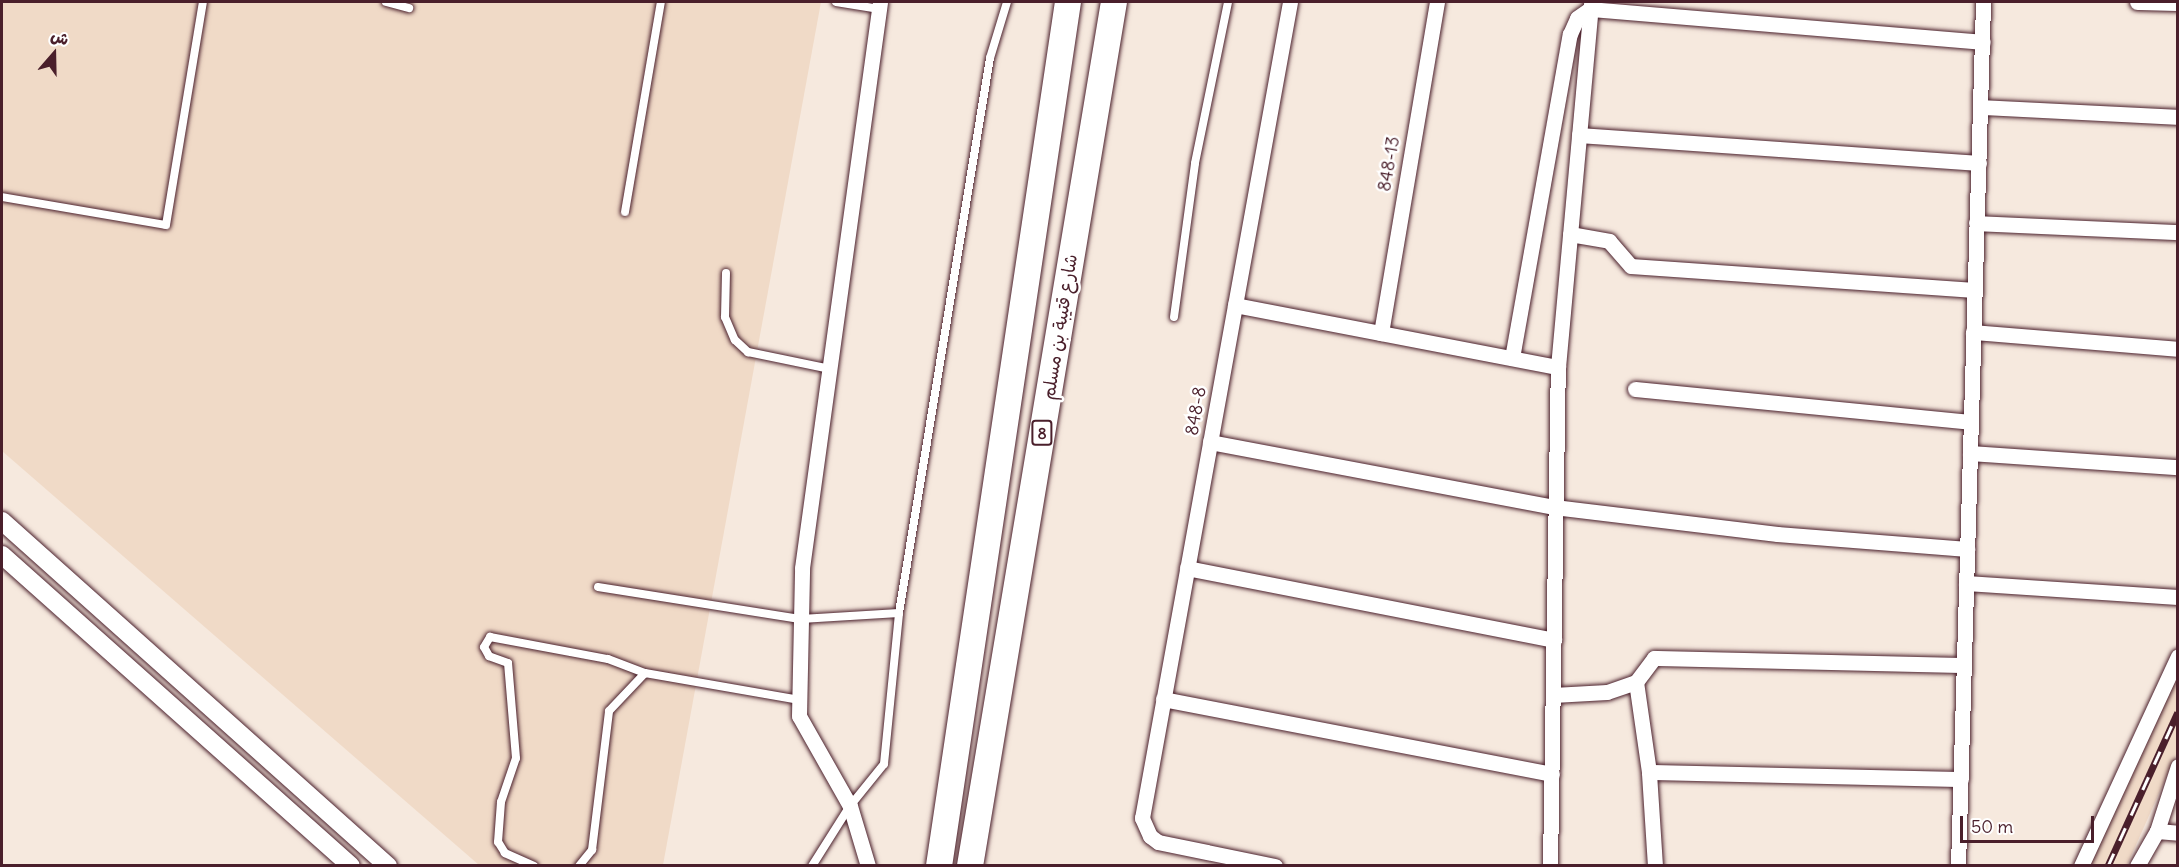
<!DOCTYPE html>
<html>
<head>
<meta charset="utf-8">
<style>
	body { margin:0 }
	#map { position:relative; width:2179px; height:867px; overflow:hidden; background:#f6e9de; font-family:Delius,"Playpen Sans Arabic",sans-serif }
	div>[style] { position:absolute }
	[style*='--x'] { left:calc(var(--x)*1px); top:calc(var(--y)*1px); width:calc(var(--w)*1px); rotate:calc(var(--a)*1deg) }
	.built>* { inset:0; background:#f0dac7 }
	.roads { filter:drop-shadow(0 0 2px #4a1f2b) drop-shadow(0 0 2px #4a1f2b) }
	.service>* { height:8px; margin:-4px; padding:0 4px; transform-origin:4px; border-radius:4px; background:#fff }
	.minor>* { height:15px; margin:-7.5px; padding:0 7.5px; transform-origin:7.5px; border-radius:7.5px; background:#fff }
	.tertiary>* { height:18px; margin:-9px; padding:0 9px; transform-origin:9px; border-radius:9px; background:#fff }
	.trunk>* { height:26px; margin:-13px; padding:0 13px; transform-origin:13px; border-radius:13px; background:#fff }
	.rail>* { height:7px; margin-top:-3.5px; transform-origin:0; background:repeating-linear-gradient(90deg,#fff 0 14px,#4a1f2b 0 28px); box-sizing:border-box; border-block:2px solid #4a1f2b }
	span { translate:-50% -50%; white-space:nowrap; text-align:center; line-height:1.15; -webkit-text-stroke:5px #fff; paint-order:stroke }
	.shield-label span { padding:2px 4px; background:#fff; border:2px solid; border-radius:4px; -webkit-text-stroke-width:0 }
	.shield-label { font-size:16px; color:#4a1f2b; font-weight:700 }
	.street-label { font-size:18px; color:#4a1f2b }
	.frame { position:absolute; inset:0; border:3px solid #4a1f2b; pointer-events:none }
	.north { position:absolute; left:24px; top:24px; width:60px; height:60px; -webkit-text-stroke:4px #fff; paint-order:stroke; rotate:20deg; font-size:16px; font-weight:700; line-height:24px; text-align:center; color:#4a1f2b }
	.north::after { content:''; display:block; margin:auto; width:21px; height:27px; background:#4a1f2b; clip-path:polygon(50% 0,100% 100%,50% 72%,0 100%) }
	.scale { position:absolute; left:1960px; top:816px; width:134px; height:27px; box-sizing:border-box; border:3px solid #4a1f2b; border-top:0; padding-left:8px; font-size:18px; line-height:21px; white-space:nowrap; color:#4a1f2b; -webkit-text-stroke:4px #fff; paint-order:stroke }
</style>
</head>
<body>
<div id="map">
	<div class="built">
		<i style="clip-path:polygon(2px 2px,821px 2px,663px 865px,479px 865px,2px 451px)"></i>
		<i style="clip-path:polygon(2177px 669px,2177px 753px,2127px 865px,2090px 866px)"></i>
	</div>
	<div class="roads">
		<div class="service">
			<i style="--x:386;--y:2;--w:24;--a:15"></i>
			<i style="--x:836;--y:2;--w:44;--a:9.2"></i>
			<i style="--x:2;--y:197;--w:166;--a:9.7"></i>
			<i style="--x:166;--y:225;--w:226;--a:-80.6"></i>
			<i style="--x:625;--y:212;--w:213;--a:-80.3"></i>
			<i style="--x:726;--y:273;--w:44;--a:91.3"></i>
			<i style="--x:725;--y:317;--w:25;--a:67"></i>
			<i style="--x:735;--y:340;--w:18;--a:43"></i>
			<i style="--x:748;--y:352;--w:84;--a:11.7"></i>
			<i style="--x:1174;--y:317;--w:155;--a:-82.2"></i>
			<i style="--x:1195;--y:163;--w:164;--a:-78.4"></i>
			<i style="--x:598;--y:587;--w:206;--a:9"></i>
			<i style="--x:801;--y:619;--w:98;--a:-3.5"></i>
			<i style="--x:534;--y:866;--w:32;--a:-156"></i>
			<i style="--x:505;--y:853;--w:13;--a:-122"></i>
			<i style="--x:498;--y:842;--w:40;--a:-85.7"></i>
			<i style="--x:501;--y:802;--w:46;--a:-71.2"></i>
			<i style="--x:516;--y:758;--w:95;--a:-94.8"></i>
			<i style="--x:508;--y:663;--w:20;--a:-160"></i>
			<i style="--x:489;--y:656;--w:10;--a:-119"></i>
			<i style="--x:484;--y:647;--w:12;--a:-59"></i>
			<i style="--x:490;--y:637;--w:120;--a:10.6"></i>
			<i style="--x:608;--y:659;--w:40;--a:21"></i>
			<i style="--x:645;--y:673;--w:157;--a:9.9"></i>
			<i style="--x:579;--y:866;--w:21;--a:-51"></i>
			<i style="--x:592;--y:850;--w:140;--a:-83"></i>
			<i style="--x:609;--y:711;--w:52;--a:-46.5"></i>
			<i style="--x:812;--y:866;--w:71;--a:-57.7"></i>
			<i style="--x:850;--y:806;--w:54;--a:-51"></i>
			<i style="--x:884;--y:764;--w:152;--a:-84.3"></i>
			<i style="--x:899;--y:613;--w:562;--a:-80.69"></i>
			<i style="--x:990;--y:58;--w:59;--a:-73.1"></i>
		</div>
		<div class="minor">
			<i style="--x:2137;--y:2;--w:41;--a:1.4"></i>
			<i style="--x:1981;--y:107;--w:197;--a:2.9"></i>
			<i style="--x:1579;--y:135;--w:401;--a:4"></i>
			<i style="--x:1976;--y:223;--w:202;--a:2.6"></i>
			<i style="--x:1570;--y:234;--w:40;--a:10"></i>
			<i style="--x:1609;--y:241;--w:33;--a:49"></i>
			<i style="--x:1631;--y:266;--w:344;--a:4"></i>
			<i style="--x:1235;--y:305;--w:329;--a:10.9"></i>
			<i style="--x:1973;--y:332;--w:206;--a:4.7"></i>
			<i style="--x:1381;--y:333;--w:336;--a:-80.4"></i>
			<i style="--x:1512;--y:358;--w:329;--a:-79.9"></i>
			<i style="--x:1570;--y:34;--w:17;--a:-66"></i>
			<i style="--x:1577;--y:18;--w:16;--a:-35"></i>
			<i style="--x:1590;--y:9;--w:394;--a:4.8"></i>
			<i style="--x:1635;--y:389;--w:337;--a:5.6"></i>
			<i style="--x:1210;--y:442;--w:350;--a:10.7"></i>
			<i style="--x:1554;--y:507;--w:225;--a:6.9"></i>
			<i style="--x:1777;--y:534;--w:191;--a:4.5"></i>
			<i style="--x:1970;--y:453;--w:208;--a:3.9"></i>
			<i style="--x:1187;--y:568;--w:374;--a:11.1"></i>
			<i style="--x:1966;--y:583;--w:212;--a:3.8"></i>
			<i style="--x:1553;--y:695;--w:54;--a:-3.2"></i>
			<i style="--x:1607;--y:692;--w:31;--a:-19"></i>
			<i style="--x:1163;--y:699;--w:396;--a:10.9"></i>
			<i style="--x:1649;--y:772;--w:312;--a:1.3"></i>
			<i style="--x:2157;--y:831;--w:21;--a:5"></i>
			<i style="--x:868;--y:866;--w:63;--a:-106.7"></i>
			<i style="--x:850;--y:806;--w:103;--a:-119.5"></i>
			<i style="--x:799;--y:716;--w:148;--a:-88.8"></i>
			<i style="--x:802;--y:568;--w:571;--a:-82.15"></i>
			<i style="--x:1275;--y:866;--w:119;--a:-168.4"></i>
			<i style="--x:1158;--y:842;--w:10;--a:-143"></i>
			<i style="--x:1150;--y:836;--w:20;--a:-114"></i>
			<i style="--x:1142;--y:818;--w:829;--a:-79.72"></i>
			<i style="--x:1550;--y:866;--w:499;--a:-89.1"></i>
			<i style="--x:1558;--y:367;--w:366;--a:-84.8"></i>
			<i style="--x:1655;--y:866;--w:94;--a:-93.7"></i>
			<i style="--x:1649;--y:772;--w:91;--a:-98.2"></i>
			<i style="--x:1636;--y:682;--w:30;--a:-53"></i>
			<i style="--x:1654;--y:658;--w:310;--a:1.3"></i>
			<i style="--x:1958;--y:866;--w:864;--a:-88.34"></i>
			<i style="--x:2081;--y:866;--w:231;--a:-65.2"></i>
			<i style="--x:2137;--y:866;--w:40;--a:-60.3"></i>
			<i style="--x:2157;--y:831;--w:68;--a:-72.1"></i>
		</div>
		<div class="tertiary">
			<i style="--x:2;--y:521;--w:518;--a:41.79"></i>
			<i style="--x:2;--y:555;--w:467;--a:41.7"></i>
		</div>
		<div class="trunk">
			<i style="--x:939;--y:866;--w:874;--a:-81.51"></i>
			<i style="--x:970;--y:866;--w:876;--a:-80.54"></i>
		</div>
	</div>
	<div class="rail">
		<i style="--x:2108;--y:866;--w:169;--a:-65.6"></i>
	</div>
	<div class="shield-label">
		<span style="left:1042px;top:433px">8</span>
	</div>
	<div class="street-label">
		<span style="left:1389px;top:164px;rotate:-80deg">848-13</span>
		<span style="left:1060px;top:327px;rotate:-81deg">شارع قتيبة بن مسلم</span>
		<span style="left:1196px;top:411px;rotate:-80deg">848-8</span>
	</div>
	<div class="frame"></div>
	<div class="north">ش</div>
	<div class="scale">50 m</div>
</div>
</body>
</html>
